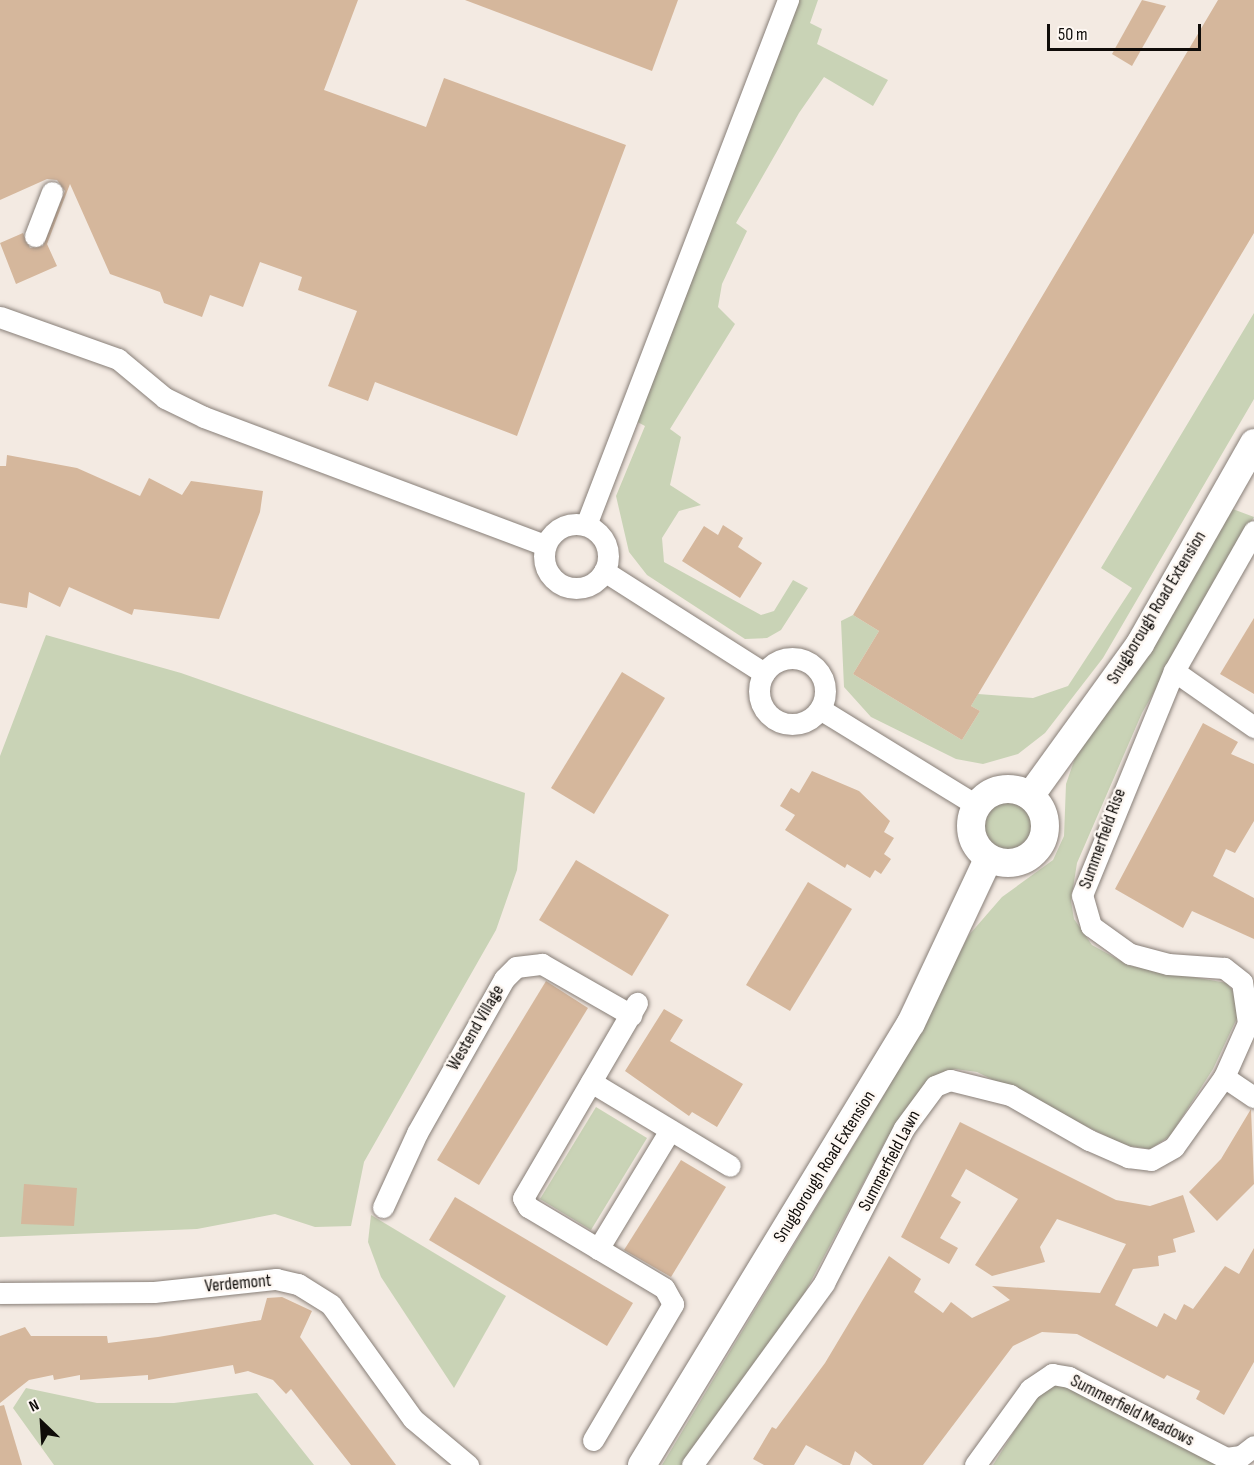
<!DOCTYPE html>
<html>
<head>
<meta charset="utf-8">
<style>
	body { margin:0 }
	#map { position:relative; width:1254px; height:1465px; overflow:hidden; background:#f3eae2; font-family:"Sofia Sans Condensed",sans-serif }
	div>[style] { position:absolute }
	[style*='--x'] { left:calc(var(--x)*1px); top:calc(var(--y)*1px); width:calc(var(--w)*1px); rotate:calc(var(--a)*1deg) }
	.green>* { inset:0; background:#c9d3b6 }
	.round { border-radius:50% }
	.building>* { inset:0; background:#d5b79c }
	.roads { filter:drop-shadow(0 0 2px #887f78) drop-shadow(0 0 2px #887f78) }
	.street>* { height:21px; margin:-10.5px; padding:0 10.5px; transform-origin:10.5px; border-radius:10.5px; background:#fff }
	.street>.ring { margin:-10.5px; padding:0; box-sizing:content-box; background:none; border:21px solid #fff; border-radius:50% }
	.secondary>* { height:28px; margin:-14px; padding:0 14px; transform-origin:14px; border-radius:14px; background:#fff }
	.secondary>.ring { margin:-14px; padding:0; box-sizing:content-box; background:none; border:28px solid #fff; border-radius:50% }
	span { translate:-50% -50%; white-space:nowrap; text-align:center; line-height:1.15; -webkit-text-stroke:5px #fef8f3; paint-order:stroke }
	.street-label { font-size:18px; color:#0f0c09 }
	.north { position:absolute; left:12px; top:1393px; width:60px; height:60px; -webkit-text-stroke:4px #fef8f3; paint-order:stroke; rotate:335deg; font-size:16px; font-weight:700; line-height:24px; text-align:center; color:#0f0c09 }
	.north::after { content:''; display:block; margin:auto; width:21px; height:27px; background:#0f0c09; clip-path:polygon(50% 0,100% 100%,50% 72%,0 100%) }
	.scale { position:absolute; left:1047px; top:24px; width:154px; height:27px; box-sizing:border-box; border:3px solid #0f0c09; border-top:0; padding-left:8px; font-size:18px; line-height:21px; white-space:nowrap; color:#0f0c09; -webkit-text-stroke:4px #fef8f3; paint-order:stroke }
</style>
</head>
<body>
<div id="map">
	<div class="green">
		<i style="clip-path:polygon(788px 0,818px 0,810px 23px,822px 29px,817px 44px,888px 80px,873px 106px,824px 77px,799px 113px,736px 223px,747px 231px,722px 284px,718px 307px,735px 324px,670px 429px,681px 437px,670px 485px,701px 505px,679px 511px,662px 538px,664px 562px,761px 615px,774px 611px,793px 580px,808px 588px,781px 630px,767px 638px,745px 639px,647px 575px,629px 552px,616px 496px,645px 426px,628px 417px)"></i>
		<i style="clip-path:polygon(1254px 313px,1254px 399px,1103px 658px,1045px 733px,1018px 754px,983px 764px,956px 759px,871px 717px,844px 687px,841px 621px,853px 615px,879px 631px,853px 674px,962px 740px,980px 711px,971px 706px,978px 694px,1033px 698px,1068px 686px,1132px 588px,1101px 568px)"></i>
		<i style="clip-path:polygon(1230px 508px,1254px 517px,1142px 713px,1077px 863px,1071px 901px,1074px 919px,1092px 945px,1130px 966px,1227px 983px,1234px 993px,1237px 1018px,1213px 1069px,1170px 1136px,1150px 1149px,1124px 1145px,977px 1072px,955px 1069px,929px 1078px,887px 1138px,802px 1298px,682px 1465px,662px 1465px,885px 1093px,969px 935px,1002px 897px,1053px 860px,1064px 836px,1066px 784px,1075px 758px)"></i>
		<i style="clip-path:polygon(46px 635px,181px 673px,525px 793px,517px 870px,496px 930px,364px 1162px,351px 1226px,315px 1227px,275px 1214px,197px 1229px,0 1237px,0 756px)"></i>
		<i class="round" style="left:981px;top:799px;width:54px;height:54px"></i>
		<i style="clip-path:polygon(596px 1107px,647px 1138px,591px 1230px,540px 1199px)"></i>
		<i style="clip-path:polygon(371px 1215px,506px 1296px,454px 1388px,381px 1277px,368px 1242px)"></i>
		<i style="clip-path:polygon(1053px 1383px,1075px 1389px,1218px 1465px,993px 1465px,1039px 1392px)"></i>
		<i style="clip-path:polygon(26px 1388px,97px 1403px,174px 1403px,257px 1393px,314px 1465px,54px 1465px,13px 1408px)"></i>
	</div>
	<div class="building">
		<i style="clip-path:polygon(0 0,358px 0,324px 90px,426px 127px,444px 78px,626px 145px,517px 436px,375px 382px,368px 401px,328px 386px,357px 311px,298px 290px,302px 277px,260px 262px,243px 307px,210px 295px,202px 317px,164px 303px,160px 292px,110px 274px,70px 184px,47px 244px,57px 266px,16px 284px,0 243px,23px 233px,30px 248px,43px 246px,65px 191px,57px 180px,47px 179px,0 200px)"></i>
		<i style="clip-path:polygon(465px 0,678px 0,652px 71px)"></i>
		<i style="clip-path:polygon(1142px 0,1166px 6px,1132px 66px,1112px 54px)"></i>
		<i style="clip-path:polygon(1218px 0,1254px 0,1254px 233px,971px 706px,980px 711px,962px 740px,853px 674px,879px 631px,853px 615px)"></i>
		<i style="clip-path:polygon(7px 455px,77px 468px,140px 496px,149px 478px,182px 495px,191px 481px,263px 491px,260px 512px,219px 619px,134px 609px,132px 615px,69px 587px,60px 607px,29px 592px,27px 608px,0 603px,0 466px,6px 466px)"></i>
		<i style="clip-path:polygon(723px 525px,743px 538px,738px 547px,762px 563px,740px 598px,682px 561px,704px 526px,718px 535px)"></i>
		<i style="clip-path:polygon(1254px 618px,1254px 694px,1220px 674px)"></i>
		<i style="clip-path:polygon(622px 672px,665px 698px,594px 814px,551px 788px)"></i>
		<i style="clip-path:polygon(1203px 723px,1238px 742px,1231px 754px,1254px 764px,1254px 821px,1235px 853px,1226px 849px,1213px 876px,1254px 898px,1254px 939px,1192px 911px,1183px 928px,1115px 889px)"></i>
		<i style="clip-path:polygon(812px 771px,859px 791px,890px 821px,884px 832px,894px 838px,884px 854px,891px 859px,881px 874px,875px 870px,870px 878px,847px 864px,845px 868px,785px 830px,795px 815px,780px 806px,791px 788px,799px 793px)"></i>
		<i style="clip-path:polygon(576px 860px,669px 915px,632px 976px,539px 920px)"></i>
		<i style="clip-path:polygon(808px 882px,852px 909px,790px 1011px,746px 985px)"></i>
		<i style="clip-path:polygon(546px 981px,588px 1008px,479px 1185px,437px 1160px)"></i>
		<i style="clip-path:polygon(664px 1009px,683px 1020px,670px 1041px,743px 1084px,717px 1127px,692px 1112px,689px 1116px,625px 1071px)"></i>
		<i style="clip-path:polygon(1251px 1109px,1254px 1184px,1217px 1221px,1189px 1192px,1221px 1159px)"></i>
		<i style="clip-path:polygon(960px 1122px,1116px 1200px,1150px 1206px,1183px 1195px,1195px 1232px,1173px 1239px,1176px 1252px,1158px 1256px,1159px 1266px,1133px 1269px,1115px 1305px,1157px 1327px,1164px 1313px,1176px 1320px,1184px 1304px,1193px 1309px,1225px 1266px,1239px 1274px,1254px 1248px,1254px 1362px,1224px 1415px,1196px 1399px,1200px 1391px,1167px 1375px,1164px 1379px,1077px 1334px,1042px 1332px,1013px 1346px,923px 1465px,873px 1465px,855px 1451px,850px 1465px,843px 1465px,806px 1445px,794px 1465px,764px 1465px,753px 1459px,772px 1427px,776px 1429px,825px 1363px,889px 1256px,921px 1279px,914px 1292px,943px 1313px,951px 1302px,972px 1318px,1010px 1300px,992px 1286px,1100px 1293px,1126px 1244px,1057px 1219px,1040px 1247px,1045px 1262px,992px 1276px,975px 1265px,1018px 1199px,966px 1169px,951px 1196px,961px 1202px,940px 1238px,958px 1248px,949px 1264px,901px 1237px)"></i>
		<i style="clip-path:polygon(681px 1160px,726px 1187px,671px 1277px,624px 1250px)"></i>
		<i style="clip-path:polygon(24px 1184px,77px 1188px,74px 1226px,21px 1224px)"></i>
		<i style="clip-path:polygon(455px 1197px,633px 1303px,607px 1346px,429px 1240px)"></i>
		<i style="clip-path:polygon(282px 1297px,312px 1311px,300px 1337px,396px 1465px,351px 1465px,291px 1389px,286px 1394px,273px 1380px,248px 1371px,235px 1374px,233px 1365px,148px 1380px,148px 1375px,80px 1380px,80px 1375px,54px 1380px,53px 1375px,29px 1380px,0 1403px,0 1336px,25px 1327px,31px 1336px,107px 1336px,108px 1343px,158px 1337px,261px 1320px,267px 1298px)"></i>
		<i style="clip-path:polygon(4px 1405px,22px 1465px,0 1465px,0 1406px)"></i>
	</div>
	<div class="roads">
		<div class="street">
			<i style="--x:35;--y:236;--w:47;--a:-68.9"></i>
			<i style="--x:0;--y:317;--w:125;--a:19.6"></i>
			<i style="--x:118;--y:359;--w:61;--a:39.7"></i>
			<i style="--x:165;--y:398;--w:43;--a:26"></i>
			<i style="--x:204;--y:417;--w:364;--a:20.6"></i>
			<i class="ring" style="left:544px;top:524px;width:43px;height:43px"></i>
			<i style="--x:586;--y:525;--w:563;--a:-68.96"></i>
			<i style="--x:604;--y:571;--w:190;--a:32.5"></i>
			<i class="ring" style="left:759px;top:658px;width:45px;height:45px"></i>
			<i style="--x:1174;--y:671;--w:98;--a:35"></i>
			<i style="--x:820;--y:709;--w:183;--a:31.6"></i>
			<i style="--x:1224;--y:1077;--w:36;--a:34"></i>
			<i style="--x:591;--y:1082;--w:162;--a:31.1"></i>
			<i style="--x:383;--y:1207;--w:81;--a:-65.3"></i>
			<i style="--x:417;--y:1133;--w:177;--a:-60.5"></i>
			<i style="--x:504;--y:979;--w:17;--a:-45"></i>
			<i style="--x:516;--y:967;--w:26;--a:-7"></i>
			<i style="--x:542;--y:964;--w:103;--a:29.8"></i>
			<i style="--x:598;--y:1249;--w:139;--a:-58.8"></i>
			<i style="--x:0;--y:1293;--w:154;--a:-0.4"></i>
			<i style="--x:154;--y:1292;--w:123;--a:-6.1"></i>
			<i style="--x:276;--y:1279;--w:23;--a:13"></i>
			<i style="--x:298;--y:1284;--w:39;--a:32"></i>
			<i style="--x:331;--y:1305;--w:140;--a:54.3"></i>
			<i style="--x:413;--y:1419;--w:72;--a:39.9"></i>
			<i style="--x:593;--y:1440;--w:158;--a:-59.5"></i>
			<i style="--x:673;--y:1304;--w:18;--a:-119"></i>
			<i style="--x:664;--y:1288;--w:158;--a:-149.2"></i>
			<i style="--x:528;--y:1207;--w:10;--a:-119"></i>
			<i style="--x:523;--y:1198;--w:226;--a:-59.7"></i>
			<i style="--x:692;--y:1465;--w:225;--a:-54"></i>
			<i style="--x:824;--y:1283;--w:174;--a:-62.7"></i>
			<i style="--x:904;--y:1128;--w:52;--a:-53.6"></i>
			<i style="--x:935;--y:1086;--w:16;--a:-22"></i>
			<i style="--x:950;--y:1080;--w:62;--a:14"></i>
			<i style="--x:1010;--y:1095;--w:91;--a:29.7"></i>
			<i style="--x:1089;--y:1140;--w:43;--a:23.6"></i>
			<i style="--x:1128;--y:1157;--w:23;--a:7"></i>
			<i style="--x:1151;--y:1160;--w:26;--a:-29"></i>
			<i style="--x:1174;--y:1147;--w:86;--a:-54.5"></i>
			<i style="--x:1224;--y:1077;--w:59;--a:-66"></i>
			<i style="--x:1248;--y:1023;--w:41;--a:-98.3"></i>
			<i style="--x:1242;--y:982;--w:23;--a:-142"></i>
			<i style="--x:1224;--y:968;--w:56;--a:-175.9"></i>
			<i style="--x:1168;--y:964;--w:39;--a:-165"></i>
			<i style="--x:1130;--y:954;--w:48;--a:-144.3"></i>
			<i style="--x:1091;--y:926;--w:32;--a:-106"></i>
			<i style="--x:1082;--y:895;--w:242;--a:-67.7"></i>
			<i style="--x:1174;--y:671;--w:161;--a:-60.3"></i>
			<i style="--x:975;--y:1465;--w:94;--a:-54.1"></i>
			<i style="--x:1030;--y:1389;--w:27;--a:-34"></i>
			<i style="--x:1052;--y:1374;--w:17;--a:10"></i>
			<i style="--x:1069;--y:1377;--w:177;--a:27.3"></i>
			<i style="--x:1226;--y:1458;--w:15;--a:-8"></i>
			<i style="--x:1241;--y:1456;--w:16;--a:-38"></i>
		</div>
		<div class="secondary">
			<i class="ring" style="left:971px;top:789px;width:46px;height:46px"></i>
			<i style="--x:1030;--y:796;--w:188;--a:-54.1"></i>
			<i style="--x:1140;--y:644;--w:231;--a:-60.4"></i>
			<i style="--x:642;--y:1465;--w:517;--a:-58.68"></i>
			<i style="--x:911;--y:1023;--w:181;--a:-64.8"></i>
		</div>
	</div>
	<div class="street-label">
		<span style="left:1157px;top:608px;rotate:-59deg">Snugborough Road Extension</span>
		<span style="left:1103px;top:839px;rotate:-70deg">Summerfield Rise</span>
		<span style="left:476px;top:1028px;rotate:-60deg">Westend Village</span>
		<span style="left:890px;top:1161px;rotate:-62deg">Summerfield Lawn</span>
		<span style="left:825px;top:1167px;rotate:-58deg">Snugborough Road Extension</span>
		<span style="left:238px;top:1284px;rotate:-5deg">Verdemont</span>
		<span style="left:1132px;top:1411px;rotate:27deg">Summerfield Meadows</span>
	</div>
	<div class="north">N</div>
	<div class="scale">50 m</div>
</div>
</body>
</html>
